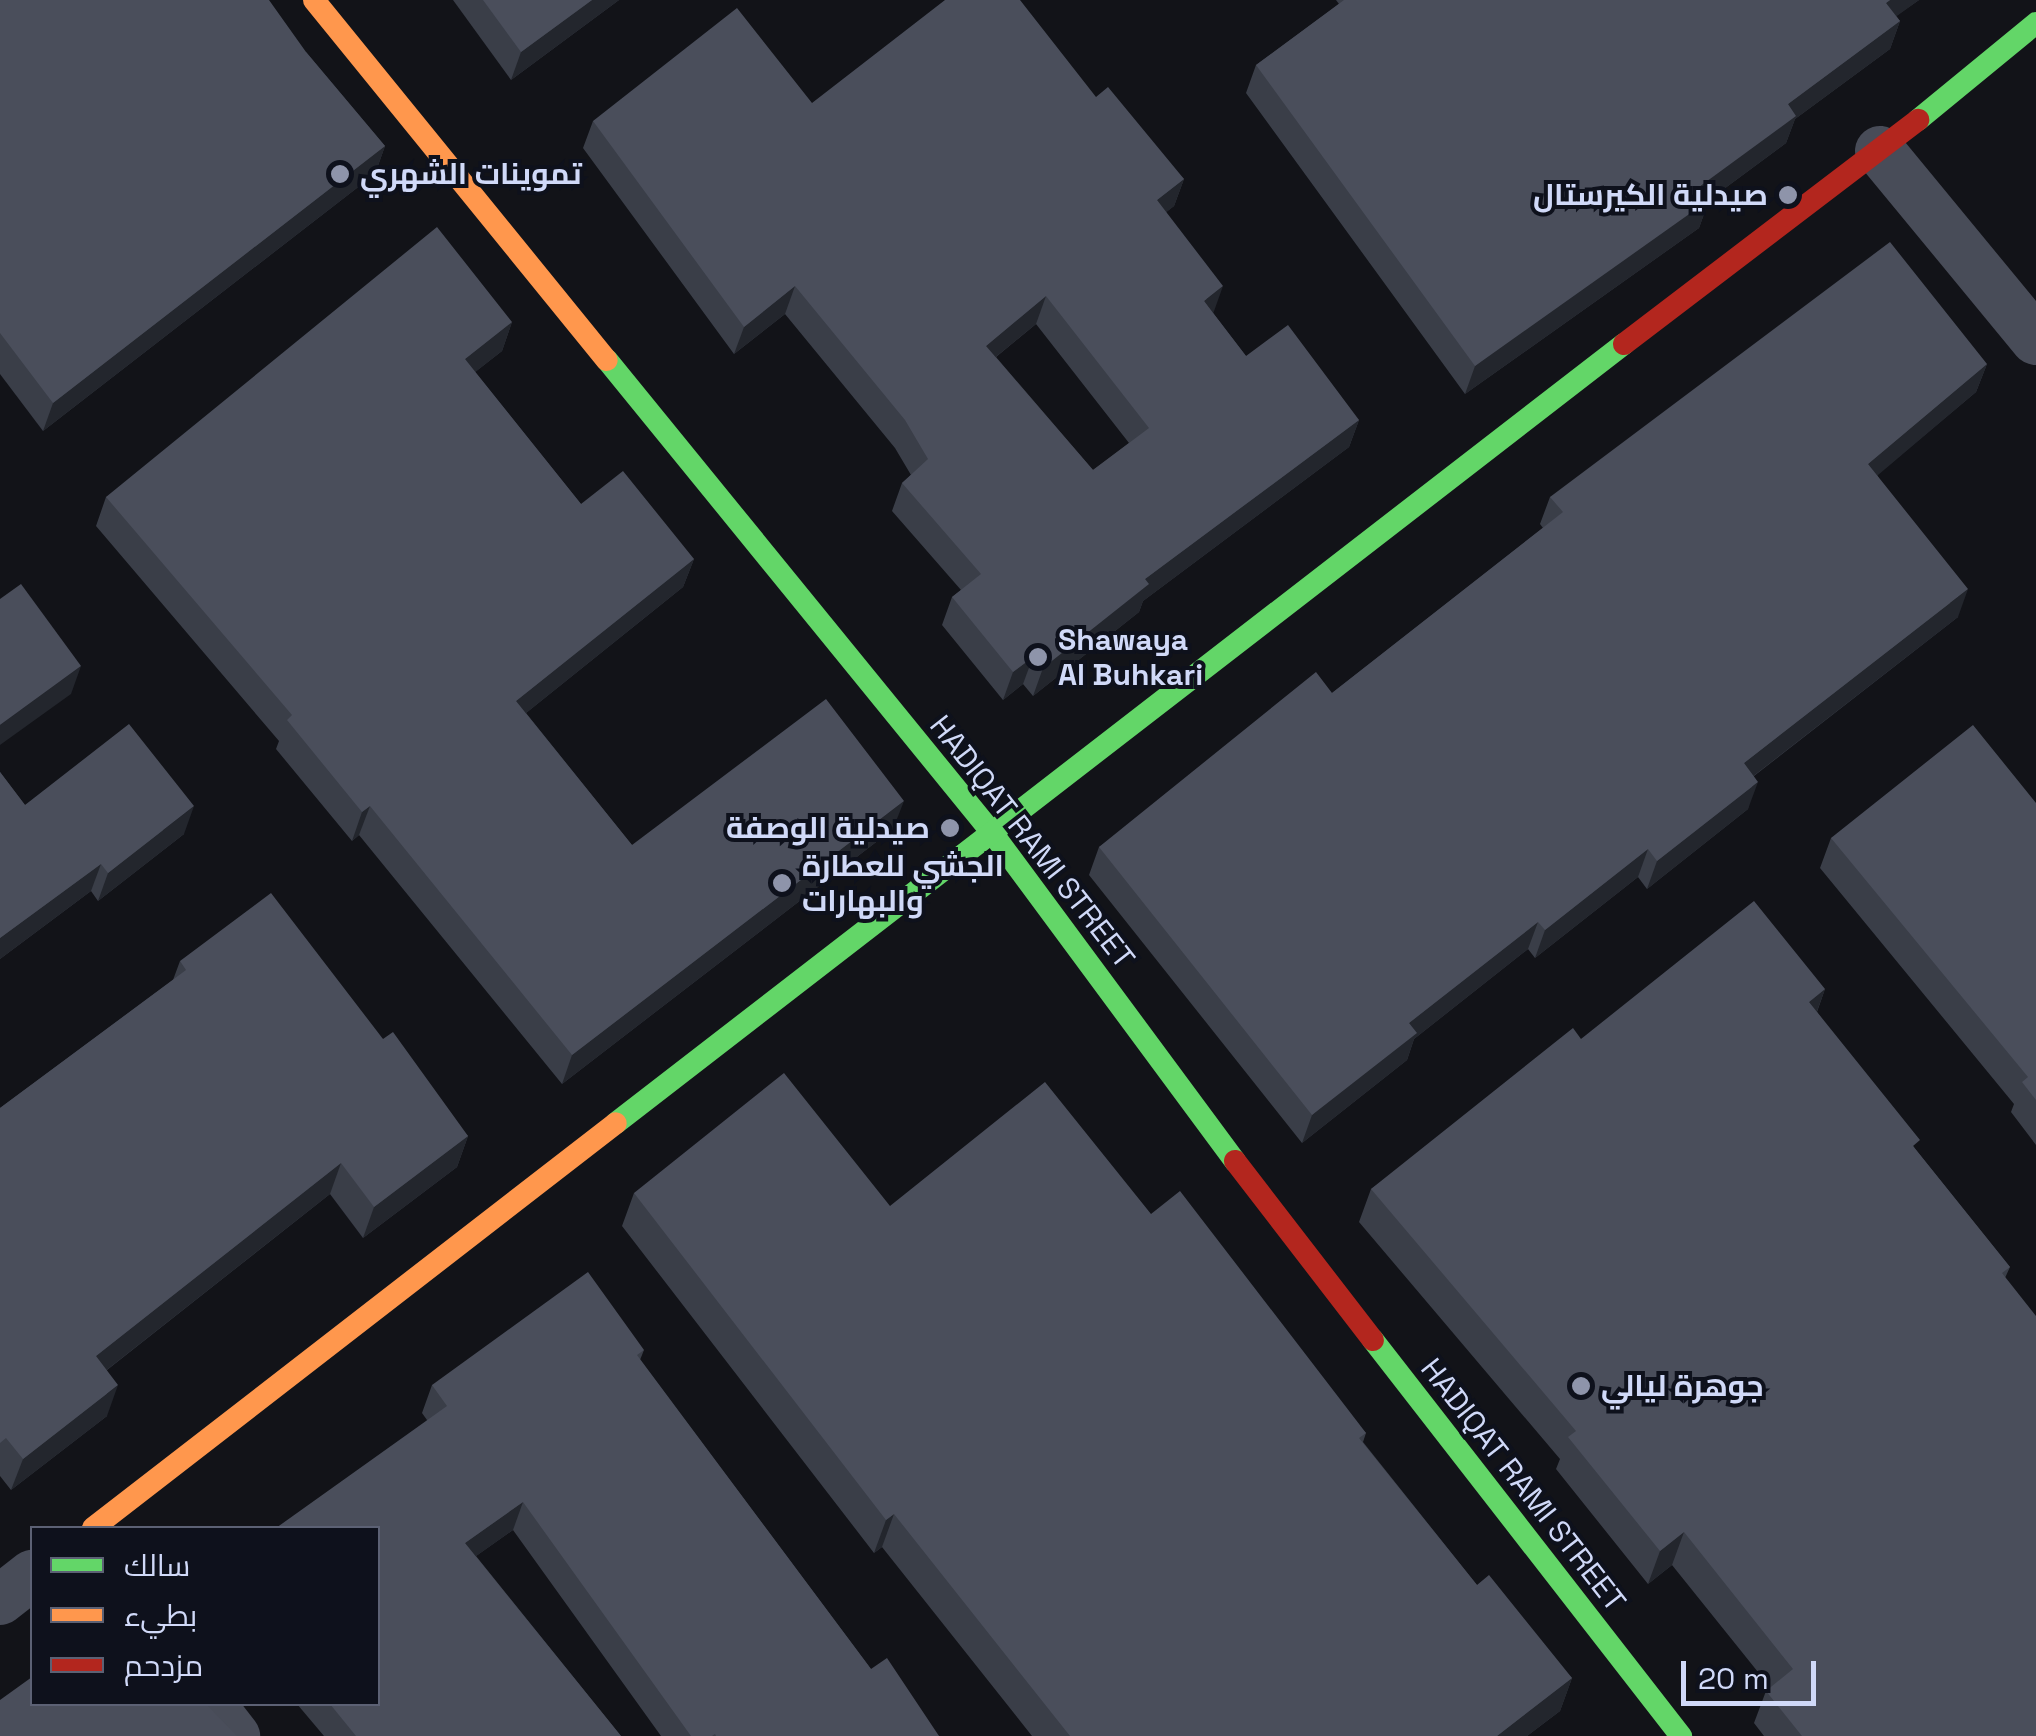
<!DOCTYPE html>
<html>
<head>
<meta charset="utf-8">
<style>
	body { margin:0 }
	#map { position:relative; width:2036px; height:1736px; overflow:hidden; background:#121318; font-family:"Space Grotesk",Cairo,sans-serif }
	div>[style] { position:absolute }
	[style*='--x'] { left:calc(var(--x)*1px); top:calc(var(--y)*1px); width:calc(var(--w)*1px); rotate:calc(var(--a)*1deg) }
	.street>* { height:50px; margin:-25px; padding:0 25px; transform-origin:25px; border-radius:25px; background:#484c58 }
	.fast>* { height:22px; margin:-11px; padding:0 11px; transform-origin:11px; border-radius:11px; background:#63d668 }
	.slow>* { height:22px; margin:-11px; padding:0 11px; transform-origin:11px; border-radius:11px; background:#ff974d }
	.jam>* { height:22px; margin:-11px; padding:0 11px; transform-origin:11px; border-radius:11px; background:#b3261e }
	.wall>* { inset:0; background:#3a3e48 }
	.shaded-wall>* { inset:0; background:#23262d }
	.building>* { inset:0; background:#4a4e5b }
	.dots>* { width:28px; height:28px; translate:-50% -50%; box-sizing:border-box; border:5px solid #0e111c; border-radius:50% }
	span { translate:-50% -50%; white-space:nowrap; text-align:center; line-height:1.15; -webkit-text-stroke:8px #0e111c; paint-order:stroke }
	.poi-label { font-size:30px; color:#d0d9f8; font-weight:700 }
	.left { translate:0 -50%; text-align:left }
	.right { translate:-100% -50%; text-align:right }
	.street-label { font-size:30px; color:#d0d9f8 }
	.legend { position:absolute; left:30px; top:1526px; width:350px; height:180px; box-sizing:border-box; background:#0e111c; border:2px solid #5c6174; margin:0; padding:12px 18px; list-style:none; font-size:30px; color:#d0d9f8 }
	.legend li { display:flex; align-items:center; gap:20px; height:50px }
	.legend b { width:50px; border:2px solid #5c6174 }
	.scale { position:absolute; left:1681px; top:1661px; width:135px; height:45px; box-sizing:border-box; border:5px solid #d0d9f8; border-top:0; padding-left:12px; font-size:30px; line-height:35px; white-space:nowrap; color:#d0d9f8; -webkit-text-stroke:8px #0e111c; paint-order:stroke }
</style>
</head>
<body>
<div id="map">
	<div class="street">
		<i style="--x:1880;--y:151;--w:245;--a:50.5"></i>
		<i style="--x:0;--y:1600;--w:41;--a:-38"></i>
		<i style="--x:210;--y:1704;--w:41;--a:52"></i>
	</div>
	<div class="fast">
		<i style="--x:1918;--y:120;--w:153;--a:-39.4"></i>
		<i style="--x:607;--y:360;--w:611;--a:50.84"></i>
		<i style="--x:993;--y:834;--w:407;--a:53.5"></i>
		<i style="--x:616;--y:1123;--w:1274;--a:-37.7"></i>
		<i style="--x:1373;--y:1340;--w:502;--a:52.13"></i>
	</div>
	<div class="slow">
		<i style="--x:314;--y:0;--w:464;--a:50.9"></i>
		<i style="--x:93;--y:1528;--w:661;--a:-37.75"></i>
	</div>
	<div class="jam">
		<i style="--x:1624;--y:344;--w:370;--a:-37.3"></i>
		<i style="--x:1235;--y:1161;--w:226;--a:52.4"></i>
	</div>
	<div class="wall">
		<i style="clip-path:polygon(0 0,306px 52px,385px 146px,375px 174px,43px 431px,0 374px)"></i>
		<i style="clip-path:polygon(453px 0,619px 0,511px 80px)"></i>
		<i style="clip-path:polygon(1336px 0,1919px 0,1896px 16px,1900px 21px,1890px 49px,1795px 119px,1786px 143px,1709px 200px,1699px 228px,1465px 394px,1246px 93px,1256px 65px,1339px 4px)"></i>
		<i style="clip-path:polygon(evenodd,1096px 97px,1184px 179px,1174px 206px,1166px 212px,1213px 313px,1246px 356px,1359px 420px,1349px 447px,1143px 601px,1139px 612px,1033px 696px,1023px 684px,1003px 700px,942px 625px,952px 597px,961px 590px,892px 511px,902px 483px,911px 475px,895px 448px,785px 314px,734px 354px,583px 148px,593px 121px,812px 103px,1096px 97px,1036px 324px,1129px 443px,1093px 470px,996px 357px,1036px 324px)"></i>
		<i style="clip-path:polygon(512px 322px,502px 351px,475px 372px,581px 504px,694px 559px,683px 587px,526px 713px,632px 845px,893px 829px,562px 1084px,359px 835px,352px 841px,276px 749px,279px 741px,96px 526px,106px 497px)"></i>
		<i style="clip-path:polygon(1987px 364px,1976px 392px,1877px 475px,1958px 617px,1754px 776px,1748px 809px,1647px 889px,1638px 877px,1535px 958px,1528px 949px,1414px 1039px,1407px 1060px,1302px 1143px,1089px 875px,1099px 847px,1332px 693px,1543px 528px,1540px 524px,1550px 497px)"></i>
		<i style="clip-path:polygon(0 772px,25px 805px,184px 834px,98px 901px,91px 891px,0 959px)"></i>
		<i style="clip-path:polygon(2036px 803px,2036px 1145px,2011px 1112px,2014px 1104px,1820px 868px,1831px 838px)"></i>
		<i style="clip-path:polygon(180px 961px,383px 1039px,468px 1136px,457px 1167px,363px 1238px,330px 1194px,107px 1370px,107px 1416px,11px 1490px,0 1476px,0 1108px,173px 980px)"></i>
		<i style="clip-path:polygon(1825px 989px,1817px 1012px,1916px 1150px,2010px 1267px,2005px 1278px,2036px 1736px,1764px 1736px,1754px 1723px,1766px 1691px,1770px 1687px,1672px 1565px,1648px 1584px,1556px 1469px,1560px 1459px,1359px 1222px,1371px 1189px,1581px 1039px)"></i>
		<i style="clip-path:polygon(634px 1193px,890px 1206px,1151px 1214px,1366px 1433px,1363px 1442px,1477px 1585px,1572px 1678px,1560px 1711px,1527px 1736px,1032px 1736px,882px 1547px,874px 1553px,622px 1226px)"></i>
		<i style="clip-path:polygon(644px 1350px,640px 1360px,871px 1669px,939px 1736px,661px 1736px,513px 1530px,476px 1556px,621px 1736px,324px 1736px,297px 1704px,378px 1704px,427px 1420px,422px 1413px,432px 1385px)"></i>
	</div>
	<div class="shaded-wall">
		<i style="clip-path:polygon(592px 0,619px 0,511px 80px,521px 52px)"></i>
		<i style="clip-path:polygon(1890px 0,1919px 0,1876px 31px,1886px 3px)"></i>
		<i style="clip-path:polygon(1900px 21px,1890px 49px,1795px 119px,1786px 143px,1709px 200px,1699px 228px,1465px 394px,1475px 366px,1699px 187px,1788px 104px)"></i>
		<i style="clip-path:polygon(385px 146px,375px 174px,43px 431px,53px 403px)"></i>
		<i style="clip-path:polygon(1184px 179px,1174px 206px,1147px 228px,1157px 200px)"></i>
		<i style="clip-path:polygon(795px 286px,785px 314px,734px 354px,744px 327px)"></i>
		<i style="clip-path:polygon(1223px 286px,1213px 314px,1204px 301px)"></i>
		<i style="clip-path:polygon(1046px 296px,1036px 324px,976px 373px,986px 346px)"></i>
		<i style="clip-path:polygon(512px 322px,502px 351px,455px 388px,465px 359px)"></i>
		<i style="clip-path:polygon(1987px 364px,1976px 392px,1858px 492px,1868px 464px)"></i>
		<i style="clip-path:polygon(1359px 420px,1349px 447px,1143px 601px,1139px 612px,1033px 696px,1043px 668px,1145px 579px)"></i>
		<i style="clip-path:polygon(694px 559px,683px 587px,506px 729px,516px 701px)"></i>
		<i style="clip-path:polygon(1968px 589px,1958px 617px,1734px 791px,1744px 763px)"></i>
		<i style="clip-path:polygon(1033px 657px,1023px 684px,1003px 700px,1013px 672px)"></i>
		<i style="clip-path:polygon(81px 666px,71px 694px,0 745px,0 725px)"></i>
		<i style="clip-path:polygon(1758px 782px,1748px 809px,1647px 889px,1657px 861px)"></i>
		<i style="clip-path:polygon(904px 801px,893px 829px,562px 1084px,572px 1055px)"></i>
		<i style="clip-path:polygon(194px 806px,184px 834px,98px 901px,108px 873px)"></i>
		<i style="clip-path:polygon(370px 806px,359px 835px,352px 841px,362px 812px)"></i>
		<i style="clip-path:polygon(1648px 849px,1638px 877px,1535px 958px,1545px 930px)"></i>
		<i style="clip-path:polygon(101px 864px,91px 891px,0 959px,0 938px)"></i>
		<i style="clip-path:polygon(1538px 922px,1528px 949px,1414px 1039px,1407px 1060px,1302px 1143px,1312px 1115px,1409px 1023px)"></i>
		<i style="clip-path:polygon(1825px 989px,1813px 1022px,1809px 1002px)"></i>
		<i style="clip-path:polygon(468px 1136px,457px 1167px,363px 1238px,374px 1207px)"></i>
		<i style="clip-path:polygon(341px 1163px,330px 1194px,85px 1387px,96px 1356px)"></i>
		<i style="clip-path:polygon(118px 1385px,107px 1416px,11px 1490px,23px 1459px)"></i>
		<i style="clip-path:polygon(523px 1502px,513px 1530px,455px 1571px,465px 1543px)"></i>
		<i style="clip-path:polygon(894px 1514px,882px 1547px,874px 1553px,886px 1520px)"></i>
		<i style="clip-path:polygon(1684px 1532px,1672px 1565px,1648px 1584px,1660px 1551px)"></i>
		<i style="clip-path:polygon(1572px 1678px,1560px 1711px,1527px 1736px,1497px 1736px)"></i>
	</div>
	<div class="building">
		<i style="clip-path:polygon(0 0,269px 0,306px 52px,385px 146px,53px 403px,0 333px)"></i>
		<i style="clip-path:polygon(483px 0,592px 0,521px 52px)"></i>
		<i style="clip-path:polygon(evenodd,945px 0,1020px 0,1096px 97px,1108px 87px,1184px 179px,1157px 200px,1223px 286px,1204px 301px,1246px 356px,1288px 325px,1359px 420px,1145px 579px,1149px 584px,1043px 668px,1033px 657px,1013px 672px,952px 597px,981px 574px,902px 483px,928px 459px,905px 420px,795px 286px,744px 327px,593px 121px,737px 8px,812px 103px,945px 0,1046px 296px,1149px 428px,1093px 470px,986px 346px,1046px 296px)"></i>
		<i style="clip-path:polygon(1344px 0,1890px 0,1886px 3px,1900px 21px,1788px 104px,1796px 116px,1699px 187px,1709px 200px,1475px 366px,1256px 65px)"></i>
		<i style="clip-path:polygon(437px 227px,512px 322px,465px 359px,581px 504px,623px 471px,694px 559px,516px 701px,632px 845px,826px 699px,904px 801px,572px 1055px,370px 806px,362px 812px,287px 720px,292px 715px,106px 497px)"></i>
		<i style="clip-path:polygon(1890px 242px,1987px 364px,1868px 464px,1968px 589px,1744px 763px,1758px 782px,1657px 861px,1648px 849px,1545px 930px,1538px 922px,1409px 1023px,1417px 1033px,1312px 1115px,1099px 847px,1316px 672px,1332px 693px,1563px 512px,1550px 497px)"></i>
		<i style="clip-path:polygon(21px 584px,81px 666px,0 725px,0 599px)"></i>
		<i style="clip-path:polygon(129px 724px,194px 806px,108px 873px,101px 864px,0 938px,0 772px,25px 805px)"></i>
		<i style="clip-path:polygon(1973px 725px,2036px 803px,2036px 1100px,2022px 1082px,2028px 1077px,1831px 838px)"></i>
		<i style="clip-path:polygon(271px 893px,383px 1039px,393px 1032px,468px 1136px,374px 1207px,341px 1163px,96px 1356px,118px 1385px,23px 1459px,6px 1438px,0 1443px,0 1108px,186px 970px,180px 961px)"></i>
		<i style="clip-path:polygon(1754px 901px,1825px 989px,1809px 1002px,1920px 1140px,1913px 1146px,2010px 1267px,2002px 1273px,2036px 1316px,2036px 1736px,1802px 1736px,1766px 1691px,1793px 1669px,1684px 1532px,1660px 1551px,1568px 1437px,1576px 1431px,1371px 1189px,1573px 1028px,1581px 1039px)"></i>
		<i style="clip-path:polygon(784px 1073px,890px 1206px,1045px 1082px,1151px 1214px,1180px 1191px,1366px 1433px,1359px 1438px,1477px 1585px,1489px 1575px,1572px 1678px,1497px 1736px,1070px 1736px,894px 1514px,886px 1520px,634px 1193px)"></i>
		<i style="clip-path:polygon(588px 1272px,644px 1350px,637px 1355px,871px 1669px,887px 1658px,939px 1736px,716px 1736px,715px 1734px,712px 1736px,691px 1736px,523px 1502px,465px 1543px,621px 1736px,356px 1736px,330px 1704px,378px 1704px,378px 1528px,276px 1528px,447px 1406px,432px 1385px)"></i>
		<i style="clip-path:polygon(32px 1677px,32px 1704px,206px 1704px,237px 1736px,0 1736px,0 1700px)"></i>
	</div>
	<div class="dots">
		<i style="left:340px;top:174px;background:#8e94aa"></i>
		<i style="left:1788px;top:195px;background:#8e94aa"></i>
		<i style="left:1038px;top:657px;background:#8e94aa"></i>
		<i style="left:950px;top:828px;background:#8e94aa"></i>
		<i style="left:782px;top:883px;background:#8e94aa"></i>
		<i style="left:1581px;top:1386px;background:#8e94aa"></i>
	</div>
	<div class="poi-label">
		<span class="left" style="left:360px;top:174px">تموينات الشهري</span>
		<span class="right" style="left:1768px;top:195px">صيدلية الكيرستال</span>
		<span class="left" style="left:1058px;top:657px">Shawaya<br>Al Buhkari</span>
		<span class="right" style="left:930px;top:828px">صيدلية الوصفة</span>
		<span class="left" style="left:802px;top:883px">الجشي للعطارة<br>والبهارات</span>
		<span class="left" style="left:1601px;top:1386px">جوهرة ليالي</span>
	</div>
	<div class="street-label">
		<span style="left:1032px;top:842px;rotate:52deg">HADIQAT RAMI STREET</span>
		<span style="left:1523px;top:1485px;rotate:52deg">HADIQAT RAMI STREET</span>
	</div>
	<ul class="legend">
	<li><b style="height:12px;background:#63d668"></b>سالك</li>
	<li><b style="height:12px;background:#ff974d"></b>بطيء</li>
	<li><b style="height:12px;background:#b3261e"></b>مزدحم</li>
	</ul>
	<div class="scale">20 m</div>
</div>
</body>
</html>
